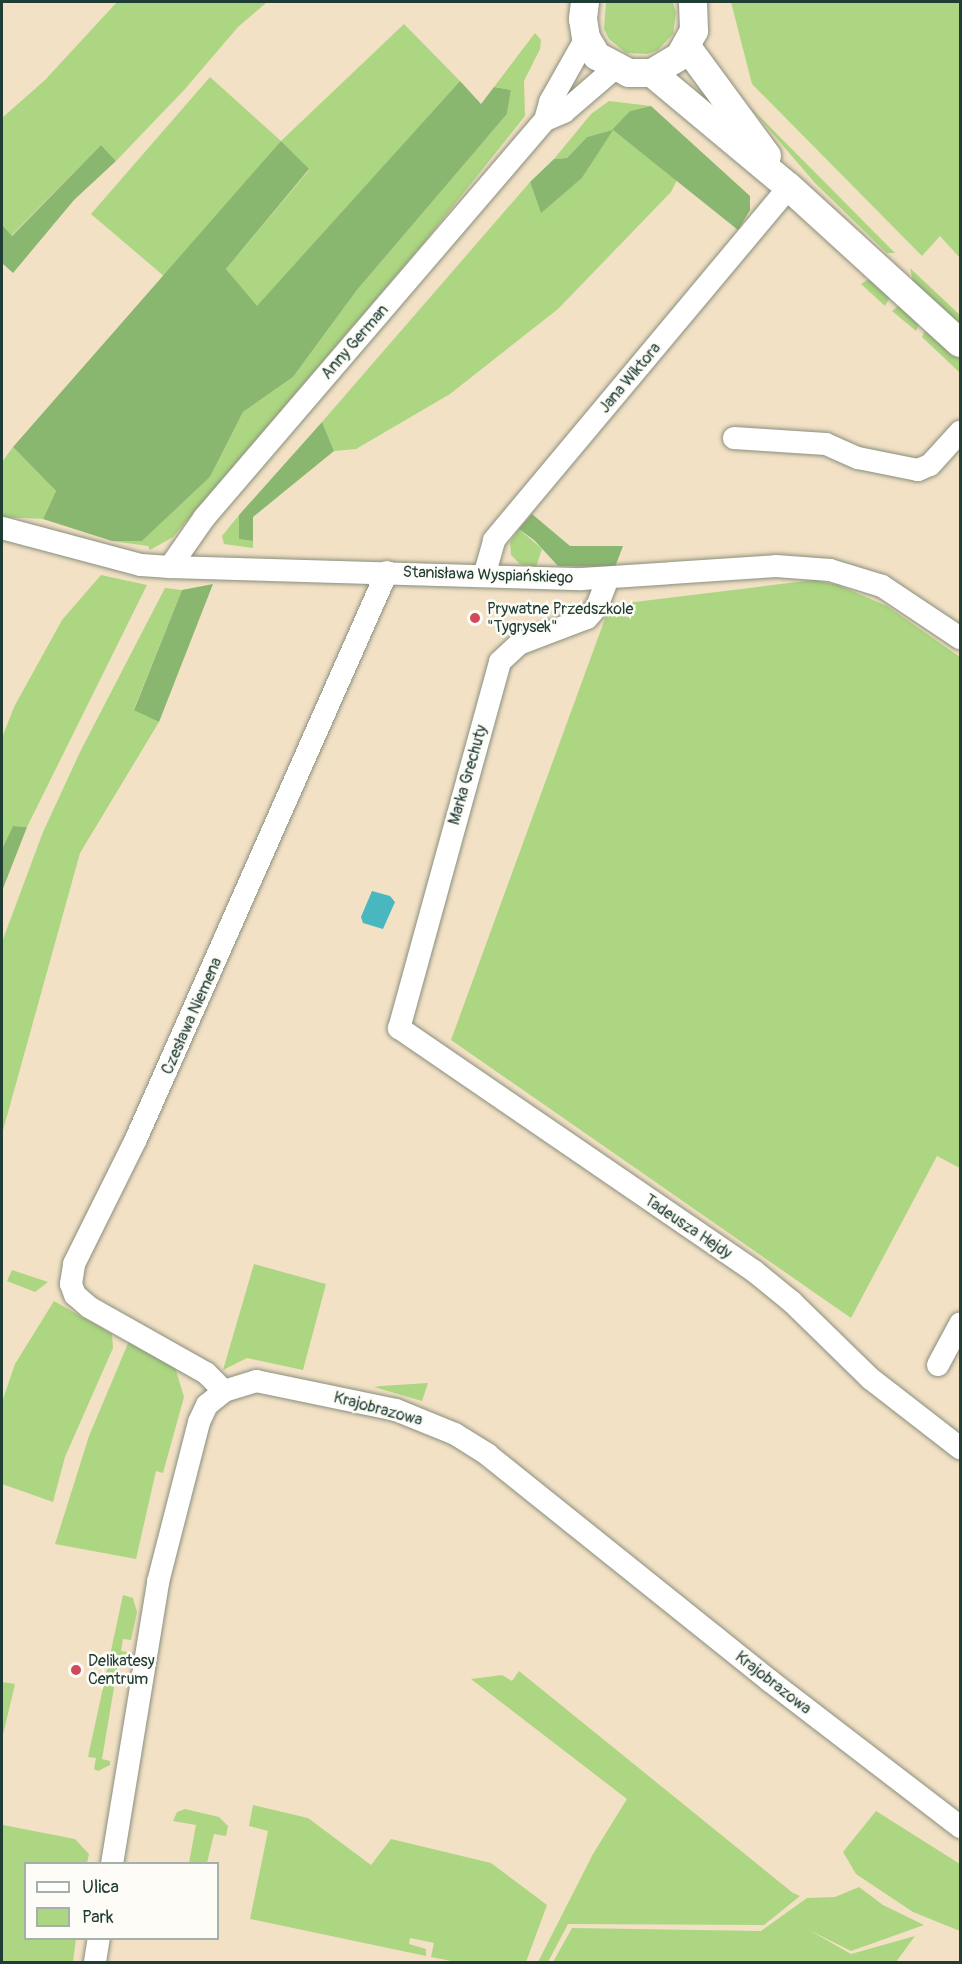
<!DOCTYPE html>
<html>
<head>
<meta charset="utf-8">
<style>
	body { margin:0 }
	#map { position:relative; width:962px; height:1964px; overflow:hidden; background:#f3e1c6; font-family:Pangolin,sans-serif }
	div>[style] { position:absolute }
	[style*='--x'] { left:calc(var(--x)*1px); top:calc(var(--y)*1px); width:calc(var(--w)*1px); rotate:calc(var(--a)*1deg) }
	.green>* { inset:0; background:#acd681 }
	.forest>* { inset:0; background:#89b76f }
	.water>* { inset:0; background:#48b7bf }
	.roads { filter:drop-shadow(0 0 2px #898f7d) drop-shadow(0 0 2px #898f7d) }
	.minor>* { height:22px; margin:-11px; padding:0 11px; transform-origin:11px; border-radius:11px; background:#fff }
	.tertiary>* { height:28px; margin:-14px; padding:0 14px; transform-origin:14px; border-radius:14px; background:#fff }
	.dots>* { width:16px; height:16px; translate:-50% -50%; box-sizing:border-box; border:3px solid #fdfcf7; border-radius:50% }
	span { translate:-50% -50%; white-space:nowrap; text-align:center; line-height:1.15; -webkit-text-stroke:5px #fdfcf7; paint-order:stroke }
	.street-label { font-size:16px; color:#1f3d34 }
	.poi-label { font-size:16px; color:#1f3d34 }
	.left { translate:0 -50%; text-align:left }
	.frame { position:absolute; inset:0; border:3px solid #1f3d34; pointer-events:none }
	.legend { position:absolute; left:24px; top:1862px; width:195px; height:78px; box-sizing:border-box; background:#fdfcf7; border:2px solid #a4b0a9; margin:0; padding:8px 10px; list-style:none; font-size:18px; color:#1f3d34 }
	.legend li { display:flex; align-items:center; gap:12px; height:30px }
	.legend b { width:30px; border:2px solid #a4b0a9 }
</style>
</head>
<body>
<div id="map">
	<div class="green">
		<i style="clip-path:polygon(117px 2px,267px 2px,238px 27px,185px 89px,116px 161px,101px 145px,11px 236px,2px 225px,2px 118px,45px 80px)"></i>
		<i style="clip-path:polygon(606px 2px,673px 2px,676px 13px,673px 34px,658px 50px,648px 54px,626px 53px,609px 39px,604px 29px)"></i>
		<i style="clip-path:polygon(731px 2px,960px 2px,960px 258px,940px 236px,922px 256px,752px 84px)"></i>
		<i style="clip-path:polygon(404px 24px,460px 81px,257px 307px,226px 269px,309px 170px,281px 141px,165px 277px,91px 214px,210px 77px,281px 141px)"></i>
		<i style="clip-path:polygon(535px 33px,541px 40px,540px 49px,524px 81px,525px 116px,422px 245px,173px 537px,150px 550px,148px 546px,112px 541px,142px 541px,210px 477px,243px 412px,293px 377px,357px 290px,507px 114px,511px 90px,494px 87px)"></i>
		<i style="clip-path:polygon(609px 101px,651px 106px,630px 111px,613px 130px,677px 180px,671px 192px,558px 309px,450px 394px,356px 449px,334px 451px,322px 422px,530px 182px,541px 212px,582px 178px,612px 130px,587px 137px,567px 158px,554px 159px,591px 114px)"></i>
		<i style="clip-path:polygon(748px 105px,895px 253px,887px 253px,815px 183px)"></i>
		<i style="clip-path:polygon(910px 268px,960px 315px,960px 328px,913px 281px)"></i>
		<i style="clip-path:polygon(869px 279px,890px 297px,885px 306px,861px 284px)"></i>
		<i style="clip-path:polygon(899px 305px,920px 322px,916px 331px,892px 311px)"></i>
		<i style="clip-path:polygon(925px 331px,960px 358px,960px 373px,922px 337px)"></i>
		<i style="clip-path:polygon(13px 447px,56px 491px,43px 519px,2px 517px,2px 462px)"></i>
		<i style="clip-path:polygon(239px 515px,240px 539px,253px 541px,253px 548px,224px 544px,222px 536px)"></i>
		<i style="clip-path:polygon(519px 529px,542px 549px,536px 567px,520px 564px,511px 555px,510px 542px)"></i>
		<i style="clip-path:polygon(101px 575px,147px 585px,27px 827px,13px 826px,2px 849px,2px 738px,14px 707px,62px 620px)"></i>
		<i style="clip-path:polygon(814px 580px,838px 585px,887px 606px,960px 657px,960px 1168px,937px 1156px,851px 1318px,451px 1040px,610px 605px)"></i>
		<i style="clip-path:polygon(165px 588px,182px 590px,134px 709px,159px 722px,80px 853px,2px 1134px,2px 942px,43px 832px,80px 752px)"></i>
		<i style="clip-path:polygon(254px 1264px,326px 1284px,303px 1370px,247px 1358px,223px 1370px)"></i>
		<i style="clip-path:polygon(12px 1270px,48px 1282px,35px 1292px,7px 1281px)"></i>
		<i style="clip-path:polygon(54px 1301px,112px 1334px,113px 1348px,65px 1457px,53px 1502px,2px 1484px,2px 1402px,15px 1364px)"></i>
		<i style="clip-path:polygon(129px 1341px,175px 1367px,184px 1397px,163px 1473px,156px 1471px,136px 1559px,55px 1544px,89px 1436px)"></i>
		<i style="clip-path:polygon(428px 1383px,422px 1401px,374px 1387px,381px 1386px)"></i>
		<i style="clip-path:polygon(123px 1595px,133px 1598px,137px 1612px,131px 1640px,123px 1639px,121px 1651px,133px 1653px,132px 1659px,119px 1658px,102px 1759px,110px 1761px,110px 1765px,98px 1771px,94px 1769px,96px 1758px,88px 1757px)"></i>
		<i style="clip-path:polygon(519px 1671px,793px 1893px,800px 1896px,764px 1925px,568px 1924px,548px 1962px,538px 1962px,593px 1854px,627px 1799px,471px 1679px,502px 1675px,512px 1681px)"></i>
		<i style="clip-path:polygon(2px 1682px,15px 1684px,2px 1739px)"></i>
		<i style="clip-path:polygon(253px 1805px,308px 1818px,371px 1865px,391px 1839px,491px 1863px,547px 1905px,526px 1962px,456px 1962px,431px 1957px,434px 1943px,410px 1938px,409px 1944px,426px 1949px,426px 1956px,250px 1919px,268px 1831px,249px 1826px)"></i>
		<i style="clip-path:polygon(185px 1809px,219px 1817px,228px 1826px,226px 1836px,214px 1834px,207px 1863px,189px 1863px,196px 1825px,173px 1821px,177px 1812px)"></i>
		<i style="clip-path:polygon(876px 1811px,960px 1864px,960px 1931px,913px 1912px,856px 1874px,843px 1852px)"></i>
		<i style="clip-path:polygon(3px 1825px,75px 1839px,89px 1854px,87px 1863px,26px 1864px,26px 1938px,76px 1939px,73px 1962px,2px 1962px)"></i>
		<i style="clip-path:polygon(859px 1887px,883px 1905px,924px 1925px,851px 1951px,809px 1930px,851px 1954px,915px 1936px,896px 1962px,553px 1962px,572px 1928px,761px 1931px,807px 1898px,835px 1897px)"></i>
	</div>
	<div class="forest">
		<i style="clip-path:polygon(460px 81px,481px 104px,494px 87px,511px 90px,507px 114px,357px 290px,293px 377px,243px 412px,210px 477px,142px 541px,112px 541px,43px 519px,56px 491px,13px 447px,281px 141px,309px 169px,226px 269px,257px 306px)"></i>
		<i style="clip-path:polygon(651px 106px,750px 196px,750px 210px,738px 230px,613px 130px,582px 178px,541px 213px,530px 182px,554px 159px,567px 158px,587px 137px,612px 130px,630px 111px)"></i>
		<i style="clip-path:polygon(101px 145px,116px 161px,74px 200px,13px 273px,2px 263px,2px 225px,12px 236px)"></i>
		<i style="clip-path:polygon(322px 422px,334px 451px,253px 517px,253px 541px,239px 539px,239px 515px)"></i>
		<i style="clip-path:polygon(532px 514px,570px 546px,623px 546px,615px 567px,558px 566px,534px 540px,519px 529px)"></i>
		<i style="clip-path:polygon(213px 584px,159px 722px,134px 710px,182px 590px)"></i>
		<i style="clip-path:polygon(13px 826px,27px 827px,2px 891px,2px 849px)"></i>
	</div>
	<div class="water">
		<i style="clip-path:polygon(372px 891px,390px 896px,395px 902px,383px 929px,363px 923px,361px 917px)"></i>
	</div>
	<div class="roads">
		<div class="minor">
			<i style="--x:545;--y:120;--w:21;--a:-23"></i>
			<i style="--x:564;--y:112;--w:66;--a:-40.7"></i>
			<i style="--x:734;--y:438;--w:92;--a:3.7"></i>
			<i style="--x:826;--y:444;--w:35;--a:24"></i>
			<i style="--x:858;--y:458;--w:61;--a:11.3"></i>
			<i style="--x:918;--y:470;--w:13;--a:-23"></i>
			<i style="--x:930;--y:465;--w:45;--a:-47.7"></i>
			<i style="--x:2;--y:528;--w:144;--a:14.9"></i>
			<i style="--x:141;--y:565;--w:29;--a:4"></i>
			<i style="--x:170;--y:567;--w:412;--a:1.7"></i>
			<i style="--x:582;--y:579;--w:194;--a:-3.8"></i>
			<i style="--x:776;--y:566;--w:54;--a:4.2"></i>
			<i style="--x:830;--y:570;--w:54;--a:17.1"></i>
			<i style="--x:882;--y:586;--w:94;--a:33.7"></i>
			<i style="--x:170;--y:567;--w:60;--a:-55.2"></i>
			<i style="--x:204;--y:518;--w:524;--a:-49.41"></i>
			<i style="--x:545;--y:120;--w:19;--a:-74"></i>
			<i style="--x:550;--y:102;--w:73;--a:-60.6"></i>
			<i style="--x:484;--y:576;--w:37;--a:-74"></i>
			<i style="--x:494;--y:540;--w:460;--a:-50.1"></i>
			<i style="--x:608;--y:578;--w:31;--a:111"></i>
			<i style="--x:597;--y:607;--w:15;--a:132"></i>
			<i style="--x:587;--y:618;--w:73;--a:159.1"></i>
			<i style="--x:519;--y:644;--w:26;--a:137"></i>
			<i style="--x:500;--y:662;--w:380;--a:105.4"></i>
			<i style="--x:399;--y:1028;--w:430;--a:34.4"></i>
			<i style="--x:754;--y:1271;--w:49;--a:39.2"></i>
			<i style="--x:792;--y:1302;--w:110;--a:44.3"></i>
			<i style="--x:871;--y:1379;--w:113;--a:37.8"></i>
			<i style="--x:938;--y:1365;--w:47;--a:-61.8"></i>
			<i style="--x:224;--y:1391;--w:25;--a:-135"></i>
			<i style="--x:206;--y:1373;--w:134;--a:-150.6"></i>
			<i style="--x:89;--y:1307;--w:18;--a:-139"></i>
			<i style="--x:75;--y:1295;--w:12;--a:-110"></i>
			<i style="--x:71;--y:1284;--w:20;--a:-81"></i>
			<i style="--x:74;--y:1264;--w:140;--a:-63.6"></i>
			<i style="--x:136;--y:1139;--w:620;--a:-66.12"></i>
			<i style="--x:112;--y:1864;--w:286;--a:-80.7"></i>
			<i style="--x:158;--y:1582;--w:165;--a:-75.6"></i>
			<i style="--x:199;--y:1422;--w:19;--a:-65"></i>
			<i style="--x:207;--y:1405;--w:22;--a:-39"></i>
			<i style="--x:224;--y:1391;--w:34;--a:-17"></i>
			<i style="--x:256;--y:1381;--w:143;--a:11.7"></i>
			<i style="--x:396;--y:1410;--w:64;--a:22.1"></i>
			<i style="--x:455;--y:1434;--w:39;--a:32"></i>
			<i style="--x:488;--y:1455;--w:361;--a:38.7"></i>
			<i style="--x:770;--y:1681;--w:240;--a:37.5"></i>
			<i style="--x:95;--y:1962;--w:24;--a:-81"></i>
		</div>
		<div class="tertiary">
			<i style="--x:585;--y:2;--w:17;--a:97"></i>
			<i style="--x:583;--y:19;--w:19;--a:81"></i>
			<i style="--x:586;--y:38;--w:21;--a:59"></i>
			<i style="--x:597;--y:56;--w:36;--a:28"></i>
			<i style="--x:629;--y:73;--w:23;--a:0"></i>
			<i style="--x:652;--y:73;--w:33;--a:-31"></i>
			<i style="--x:680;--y:56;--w:29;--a:-61"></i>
			<i style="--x:694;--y:31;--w:29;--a:-92"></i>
			<i style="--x:687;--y:47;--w:135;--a:53.7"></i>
			<i style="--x:652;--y:73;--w:178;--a:39.8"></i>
			<i style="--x:789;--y:187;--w:231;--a:42.4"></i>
		</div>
	</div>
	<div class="dots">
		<i style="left:475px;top:618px;background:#d1495b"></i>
		<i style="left:76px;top:1670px;background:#d1495b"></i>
	</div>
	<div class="street-label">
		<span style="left:355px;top:342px;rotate:-49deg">Anny German</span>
		<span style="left:630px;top:378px;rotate:-50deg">Jana Wiktora</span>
		<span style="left:488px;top:575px;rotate:2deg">Stanisława Wyspiańskiego</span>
		<span style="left:468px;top:775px;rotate:-74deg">Marka Grechuty</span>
		<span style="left:192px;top:1016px;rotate:-66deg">Czesława Niemena</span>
		<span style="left:688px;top:1227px;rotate:34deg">Tadeusza Hejdy</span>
		<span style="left:378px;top:1409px;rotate:15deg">Krajobrazowa</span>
		<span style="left:773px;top:1683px;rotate:38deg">Krajobrazowa</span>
	</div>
	<div class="poi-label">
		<span class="left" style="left:487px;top:618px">Prywatne Przedszkole<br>"Tygrysek"</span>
		<span class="left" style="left:88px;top:1670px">Delikatesy<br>Centrum</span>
	</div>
	<div class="frame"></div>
	<ul class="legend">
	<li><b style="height:8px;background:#fff"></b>Ulica</li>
	<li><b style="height:16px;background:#acd681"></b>Park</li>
	</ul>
</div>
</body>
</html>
